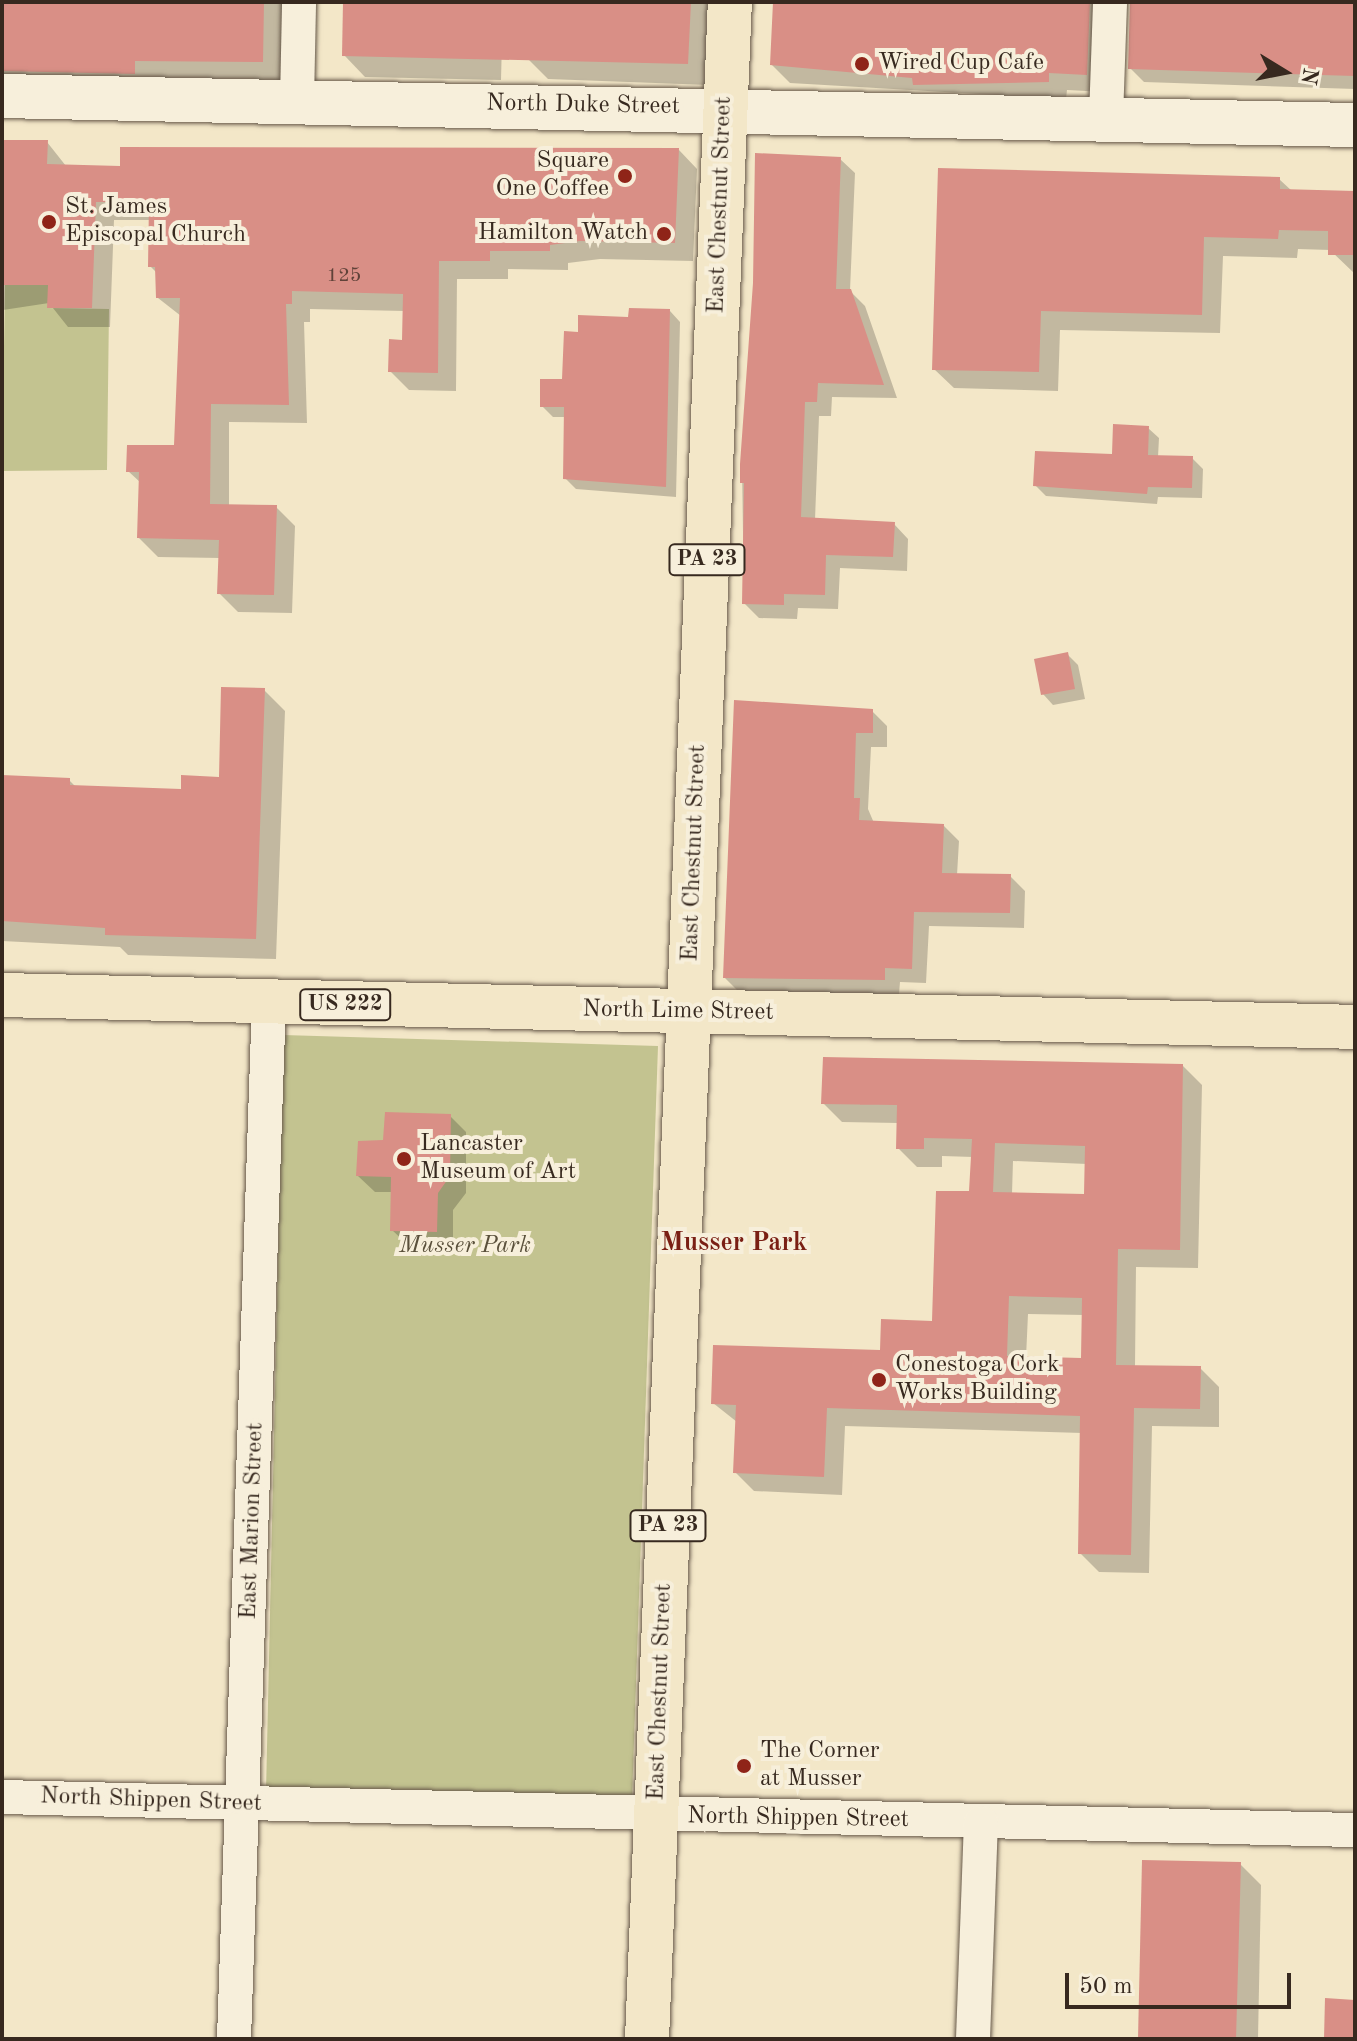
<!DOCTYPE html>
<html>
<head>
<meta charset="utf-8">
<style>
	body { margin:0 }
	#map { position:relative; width:1357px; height:2041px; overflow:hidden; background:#f3e7c8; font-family:"Old Standard TT",serif }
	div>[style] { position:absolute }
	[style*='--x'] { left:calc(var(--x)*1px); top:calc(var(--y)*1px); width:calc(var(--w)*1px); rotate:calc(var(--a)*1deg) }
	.green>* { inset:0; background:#c3c390 }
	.shadow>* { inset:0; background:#0003 }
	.building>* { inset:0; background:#d98f86 }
	.roads { filter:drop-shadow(0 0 2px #665849) drop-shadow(0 0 2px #665849) }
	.minor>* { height:34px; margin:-17px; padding:0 17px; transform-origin:17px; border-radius:17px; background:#f7efdb }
	.secondary>* { height:44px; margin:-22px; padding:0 22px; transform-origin:22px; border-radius:22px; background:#f7efdb }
	.primary>* { height:44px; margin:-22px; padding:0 22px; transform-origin:22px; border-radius:22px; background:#f3e7c8 }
	.trunk>* { height:44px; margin:-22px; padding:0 22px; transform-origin:22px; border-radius:22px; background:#f3e7c8 }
	.dots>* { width:22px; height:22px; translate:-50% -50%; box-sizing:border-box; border:4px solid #f7efdb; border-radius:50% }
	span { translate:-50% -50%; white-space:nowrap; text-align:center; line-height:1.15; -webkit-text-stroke:8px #f7efdb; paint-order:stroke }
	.number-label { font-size:20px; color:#604239 }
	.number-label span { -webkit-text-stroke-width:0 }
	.shield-label span { padding:2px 6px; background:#f7efdb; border:2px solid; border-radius:6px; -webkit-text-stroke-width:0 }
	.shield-label { font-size:22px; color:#37291f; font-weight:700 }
	.poi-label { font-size:24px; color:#37291f }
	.left { translate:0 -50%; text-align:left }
	.right { translate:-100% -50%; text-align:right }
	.street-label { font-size:24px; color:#37291f }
	.park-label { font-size:24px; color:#5a503b; font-style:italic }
	.neighbourhood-label { font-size:26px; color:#7a1f14; font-weight:700 }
	.frame { position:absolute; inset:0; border:4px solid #37291f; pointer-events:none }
	.north { position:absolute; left:1245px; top:32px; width:80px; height:80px; -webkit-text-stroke:6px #f7efdb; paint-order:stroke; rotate:100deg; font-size:22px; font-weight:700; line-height:32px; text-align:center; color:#37291f }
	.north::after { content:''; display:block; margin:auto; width:28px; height:36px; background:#37291f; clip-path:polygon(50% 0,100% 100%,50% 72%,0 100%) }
	.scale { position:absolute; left:1065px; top:1973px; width:226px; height:36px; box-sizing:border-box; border:4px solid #37291f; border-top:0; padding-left:10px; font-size:24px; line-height:28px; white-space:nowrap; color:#37291f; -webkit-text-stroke:6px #f7efdb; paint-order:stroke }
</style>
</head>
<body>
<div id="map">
	<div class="green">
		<i style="clip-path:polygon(5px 285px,48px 285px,48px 308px,109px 309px,107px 470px,2px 471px)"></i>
		<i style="clip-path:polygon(283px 1035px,658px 1046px,632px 1799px,266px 1792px)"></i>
	</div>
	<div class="shadow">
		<i style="clip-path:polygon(2px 2px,285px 2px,283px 81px,2px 92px)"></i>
		<i style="clip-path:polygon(345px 2px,503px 2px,501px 80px,365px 77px,344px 55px)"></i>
		<i style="clip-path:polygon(528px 2px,713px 2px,709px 85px,548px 79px,526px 57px)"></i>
		<i style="clip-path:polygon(775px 2px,1100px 2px,1105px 92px,1067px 90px,1066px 99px,790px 83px,772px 65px)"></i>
		<i style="clip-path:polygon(1130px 2px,1355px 2px,1355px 89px,1144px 82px,1130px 68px)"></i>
		<i style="clip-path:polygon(2px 142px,47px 142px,66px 166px,122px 168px,679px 150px,697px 169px,693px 261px,600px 259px,568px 263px,568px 270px,508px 269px,508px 279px,457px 279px,456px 391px,409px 390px,390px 371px,404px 342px,405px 311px,310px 309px,310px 322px,304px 322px,307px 423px,229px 422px,229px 506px,276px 507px,295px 526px,292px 613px,238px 612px,219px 593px,220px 558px,158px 557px,139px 538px,141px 483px,128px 471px,176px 447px,181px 316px,158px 298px,157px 273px,150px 266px,151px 220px,114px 220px,110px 327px,68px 327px,49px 303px,3px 310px)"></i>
		<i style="clip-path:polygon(840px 159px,855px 173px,850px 291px,865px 306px,897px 398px,832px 397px,831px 416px,819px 416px,815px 520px,894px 524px,908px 539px,907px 571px,840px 568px,838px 609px,798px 608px,797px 619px,759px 618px,744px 603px,742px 464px)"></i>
		<i style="clip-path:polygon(1279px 179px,1292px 191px,1355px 192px,1355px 274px,1330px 250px,1298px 249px,1297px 258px,1223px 256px,1220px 333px,1060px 330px,1058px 391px,954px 388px,934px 369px)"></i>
		<i style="clip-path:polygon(670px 311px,680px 322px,676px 497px,576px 489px,565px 478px,566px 417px,553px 417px,542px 406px,630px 319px)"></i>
		<i style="clip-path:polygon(1148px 428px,1159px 438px,1158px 457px,1192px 458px,1203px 469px,1202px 498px,1158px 497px,1157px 504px,1046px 496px,1035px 485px,1114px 456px)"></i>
		<i style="clip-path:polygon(1067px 654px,1078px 665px,1085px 699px,1053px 705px,1043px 694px)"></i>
		<i style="clip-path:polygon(264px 690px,285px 711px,276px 959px,128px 955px,120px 947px,2px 941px,2px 777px,69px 780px,76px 787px,183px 791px,221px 779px)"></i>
		<i style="clip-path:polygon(736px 703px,872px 711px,887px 726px,887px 747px,871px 747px,868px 809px,874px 823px,944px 826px,959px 841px,957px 875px,1010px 876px,1025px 891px,1024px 928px,929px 926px,926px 983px,900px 982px,899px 994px,740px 993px,725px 978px)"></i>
		<i style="clip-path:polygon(evenodd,1183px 1066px,1202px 1085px,1198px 1268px,1136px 1267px,1135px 1367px,1200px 1368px,1219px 1387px,1219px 1427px,1152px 1426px,1149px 1573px,1099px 1572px,1080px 1553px,1082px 1433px,845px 1426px,842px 1495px,754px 1491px,735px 1472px,737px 1422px,713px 1403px,882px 1352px,934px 1323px,971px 1193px,973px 1157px,942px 1156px,942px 1167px,917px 1167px,898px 1148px,898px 1123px,842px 1122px,823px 1103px,1183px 1066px,1013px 1161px,1087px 1164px,1086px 1196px,1012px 1194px,1013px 1161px,1183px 1066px,1028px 1314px,1084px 1315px,1083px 1360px,1026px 1358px,1028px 1314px)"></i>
		<i style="clip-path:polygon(450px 1116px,466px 1132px,466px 1193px,453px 1210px,453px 1248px,409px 1246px,392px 1230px,393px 1192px,375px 1192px,358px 1176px,385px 1142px)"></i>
		<i style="clip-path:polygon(1240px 1864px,1261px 1885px,1258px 2039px,1139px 2039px)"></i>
	</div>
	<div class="building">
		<i style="clip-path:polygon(2px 2px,264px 2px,263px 62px,135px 61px,135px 74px,2px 71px)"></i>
		<i style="clip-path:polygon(343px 2px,691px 2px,688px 64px,342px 56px)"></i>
		<i style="clip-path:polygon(773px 2px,1090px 2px,1087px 75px,1049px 73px,1049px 82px,913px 85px,912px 78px,770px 65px)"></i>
		<i style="clip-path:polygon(1130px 2px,1355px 2px,1355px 76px,1128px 69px)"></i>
		<i style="clip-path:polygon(2px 140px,48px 140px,47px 164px,120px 166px,120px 147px,679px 148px,675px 243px,580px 241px,550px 245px,550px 251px,490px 251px,490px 261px,439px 261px,438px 373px,388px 372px,389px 339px,402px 340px,403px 294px,292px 291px,292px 304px,286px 304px,289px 405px,211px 404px,210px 504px,277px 505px,274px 595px,217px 594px,219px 540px,137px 538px,139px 472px,126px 472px,127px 445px,174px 445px,180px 298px,156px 298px,155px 267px,148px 267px,149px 202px,96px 202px,92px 308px,47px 308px,48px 285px,2px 285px)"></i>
		<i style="clip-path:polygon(755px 153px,841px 157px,836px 289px,851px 289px,884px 385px,818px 383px,817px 402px,805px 402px,801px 517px,895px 522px,893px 557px,826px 555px,825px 595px,784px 594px,784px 605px,742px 604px,744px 483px,740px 483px,740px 464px,753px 283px)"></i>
		<i style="clip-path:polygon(938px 168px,1280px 177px,1280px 189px,1355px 191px,1355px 255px,1328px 255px,1328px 231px,1279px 230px,1278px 239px,1204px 237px,1202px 315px,1041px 311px,1039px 372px,932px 370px)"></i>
		<i style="clip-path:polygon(629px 308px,670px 309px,666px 487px,563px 479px,564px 407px,540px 407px,540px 379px,562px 379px,564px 331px,578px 332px,578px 315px,628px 317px)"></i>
		<i style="clip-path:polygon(1113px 424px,1149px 426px,1148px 455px,1193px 456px,1192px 488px,1148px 487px,1147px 494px,1033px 486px,1035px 451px,1112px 454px)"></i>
		<i style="clip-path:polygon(1068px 652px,1075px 689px,1041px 695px,1034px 659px)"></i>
		<i style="clip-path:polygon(221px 687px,265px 688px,256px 939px,105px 935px,105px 928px,2px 921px,2px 775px,70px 778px,70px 785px,181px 789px,181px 775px,219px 777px)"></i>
		<i style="clip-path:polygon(734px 700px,873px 709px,873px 733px,856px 733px,854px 798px,860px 798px,859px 820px,944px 824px,942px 873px,1011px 874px,1010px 913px,914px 912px,912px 969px,885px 968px,885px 980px,723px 978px)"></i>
		<i style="clip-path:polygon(evenodd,823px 1057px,1183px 1064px,1180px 1250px,1118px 1249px,1116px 1365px,1201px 1366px,1200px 1409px,1134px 1408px,1131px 1555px,1078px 1554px,1080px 1416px,827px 1408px,824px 1477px,733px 1473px,736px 1405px,711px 1404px,713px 1345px,880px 1350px,881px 1319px,932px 1321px,936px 1191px,969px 1191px,972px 1139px,924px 1138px,924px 1149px,896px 1149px,897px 1105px,821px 1104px,823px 1057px,995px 1143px,1085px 1146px,1084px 1194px,993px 1192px,995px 1143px,823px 1057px,1009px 1296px,1082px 1298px,1081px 1358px,1007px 1356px,1009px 1296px)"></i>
		<i style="clip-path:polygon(385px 1112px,451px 1114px,450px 1176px,438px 1193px,437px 1232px,390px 1231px,391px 1177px,356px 1176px,358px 1141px,383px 1140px)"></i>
		<i style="clip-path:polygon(1142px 1860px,1241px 1862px,1236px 2039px,1138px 2039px)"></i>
		<i style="clip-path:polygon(1325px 1998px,1355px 2000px,1355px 2039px,1324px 2039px)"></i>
	</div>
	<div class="roads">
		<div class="minor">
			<i style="--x:297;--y:101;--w:99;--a:-88.8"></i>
			<i style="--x:1106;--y:118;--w:116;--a:-88"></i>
			<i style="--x:2;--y:1797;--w:1353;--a:1.4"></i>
			<i style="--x:234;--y:2039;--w:1037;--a:-88.07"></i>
			<i style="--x:973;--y:2039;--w:216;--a:-87.9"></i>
		</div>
		<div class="secondary">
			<i style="--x:2;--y:96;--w:1353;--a:1.23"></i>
		</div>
		<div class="primary">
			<i style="--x:647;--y:2039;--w:2039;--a:-87.67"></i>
		</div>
		<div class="trunk">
			<i style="--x:2;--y:995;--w:1353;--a:1.35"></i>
		</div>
	</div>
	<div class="dots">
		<i style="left:862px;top:64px;background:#8f2418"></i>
		<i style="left:625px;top:176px;background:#8f2418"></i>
		<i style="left:49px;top:222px;background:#8f2418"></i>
		<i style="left:664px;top:234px;background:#8f2418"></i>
		<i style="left:404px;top:1159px;background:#8f2418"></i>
		<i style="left:879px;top:1380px;background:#8f2418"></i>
		<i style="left:744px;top:1766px;background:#8f2418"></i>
	</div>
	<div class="number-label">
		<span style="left:344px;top:276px">125</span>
	</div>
	<div class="shield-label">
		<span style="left:707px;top:560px">PA 23</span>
		<span style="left:345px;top:1005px">US 222</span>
		<span style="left:668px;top:1526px">PA 23</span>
	</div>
	<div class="poi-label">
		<span class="left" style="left:878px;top:64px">Wired Cup Cafe</span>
		<span class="right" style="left:609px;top:176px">Square<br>One Coffee</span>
		<span class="left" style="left:65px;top:222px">St. James<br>Episcopal Church</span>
		<span class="right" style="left:648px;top:234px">Hamilton Watch</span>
		<span class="left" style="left:420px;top:1159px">Lancaster<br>Museum of Art</span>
		<span class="left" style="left:895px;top:1380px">Conestoga Cork<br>Works Building</span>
		<span class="left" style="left:760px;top:1766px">The Corner<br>at Musser</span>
	</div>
	<div class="street-label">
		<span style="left:583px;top:106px;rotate:1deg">North Duke Street</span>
		<span style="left:721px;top:205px;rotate:-88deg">East Chestnut Street</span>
		<span style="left:695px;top:853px;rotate:-88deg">East Chestnut Street</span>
		<span style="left:678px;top:1012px;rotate:1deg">North Lime Street</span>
		<span style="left:253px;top:1521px;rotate:-88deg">East Marion Street</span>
		<span style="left:661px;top:1692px;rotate:-88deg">East Chestnut Street</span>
		<span style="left:151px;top:1801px;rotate:2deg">North Shippen Street</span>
		<span style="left:798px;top:1819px;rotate:1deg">North Shippen Street</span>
	</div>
	<div class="park-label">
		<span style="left:465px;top:1247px">Musser Park</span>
	</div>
	<div class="neighbourhood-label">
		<span style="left:734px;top:1244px">Musser Park</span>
	</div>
	<div class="frame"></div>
	<div class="north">N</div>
	<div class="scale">50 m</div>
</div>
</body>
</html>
